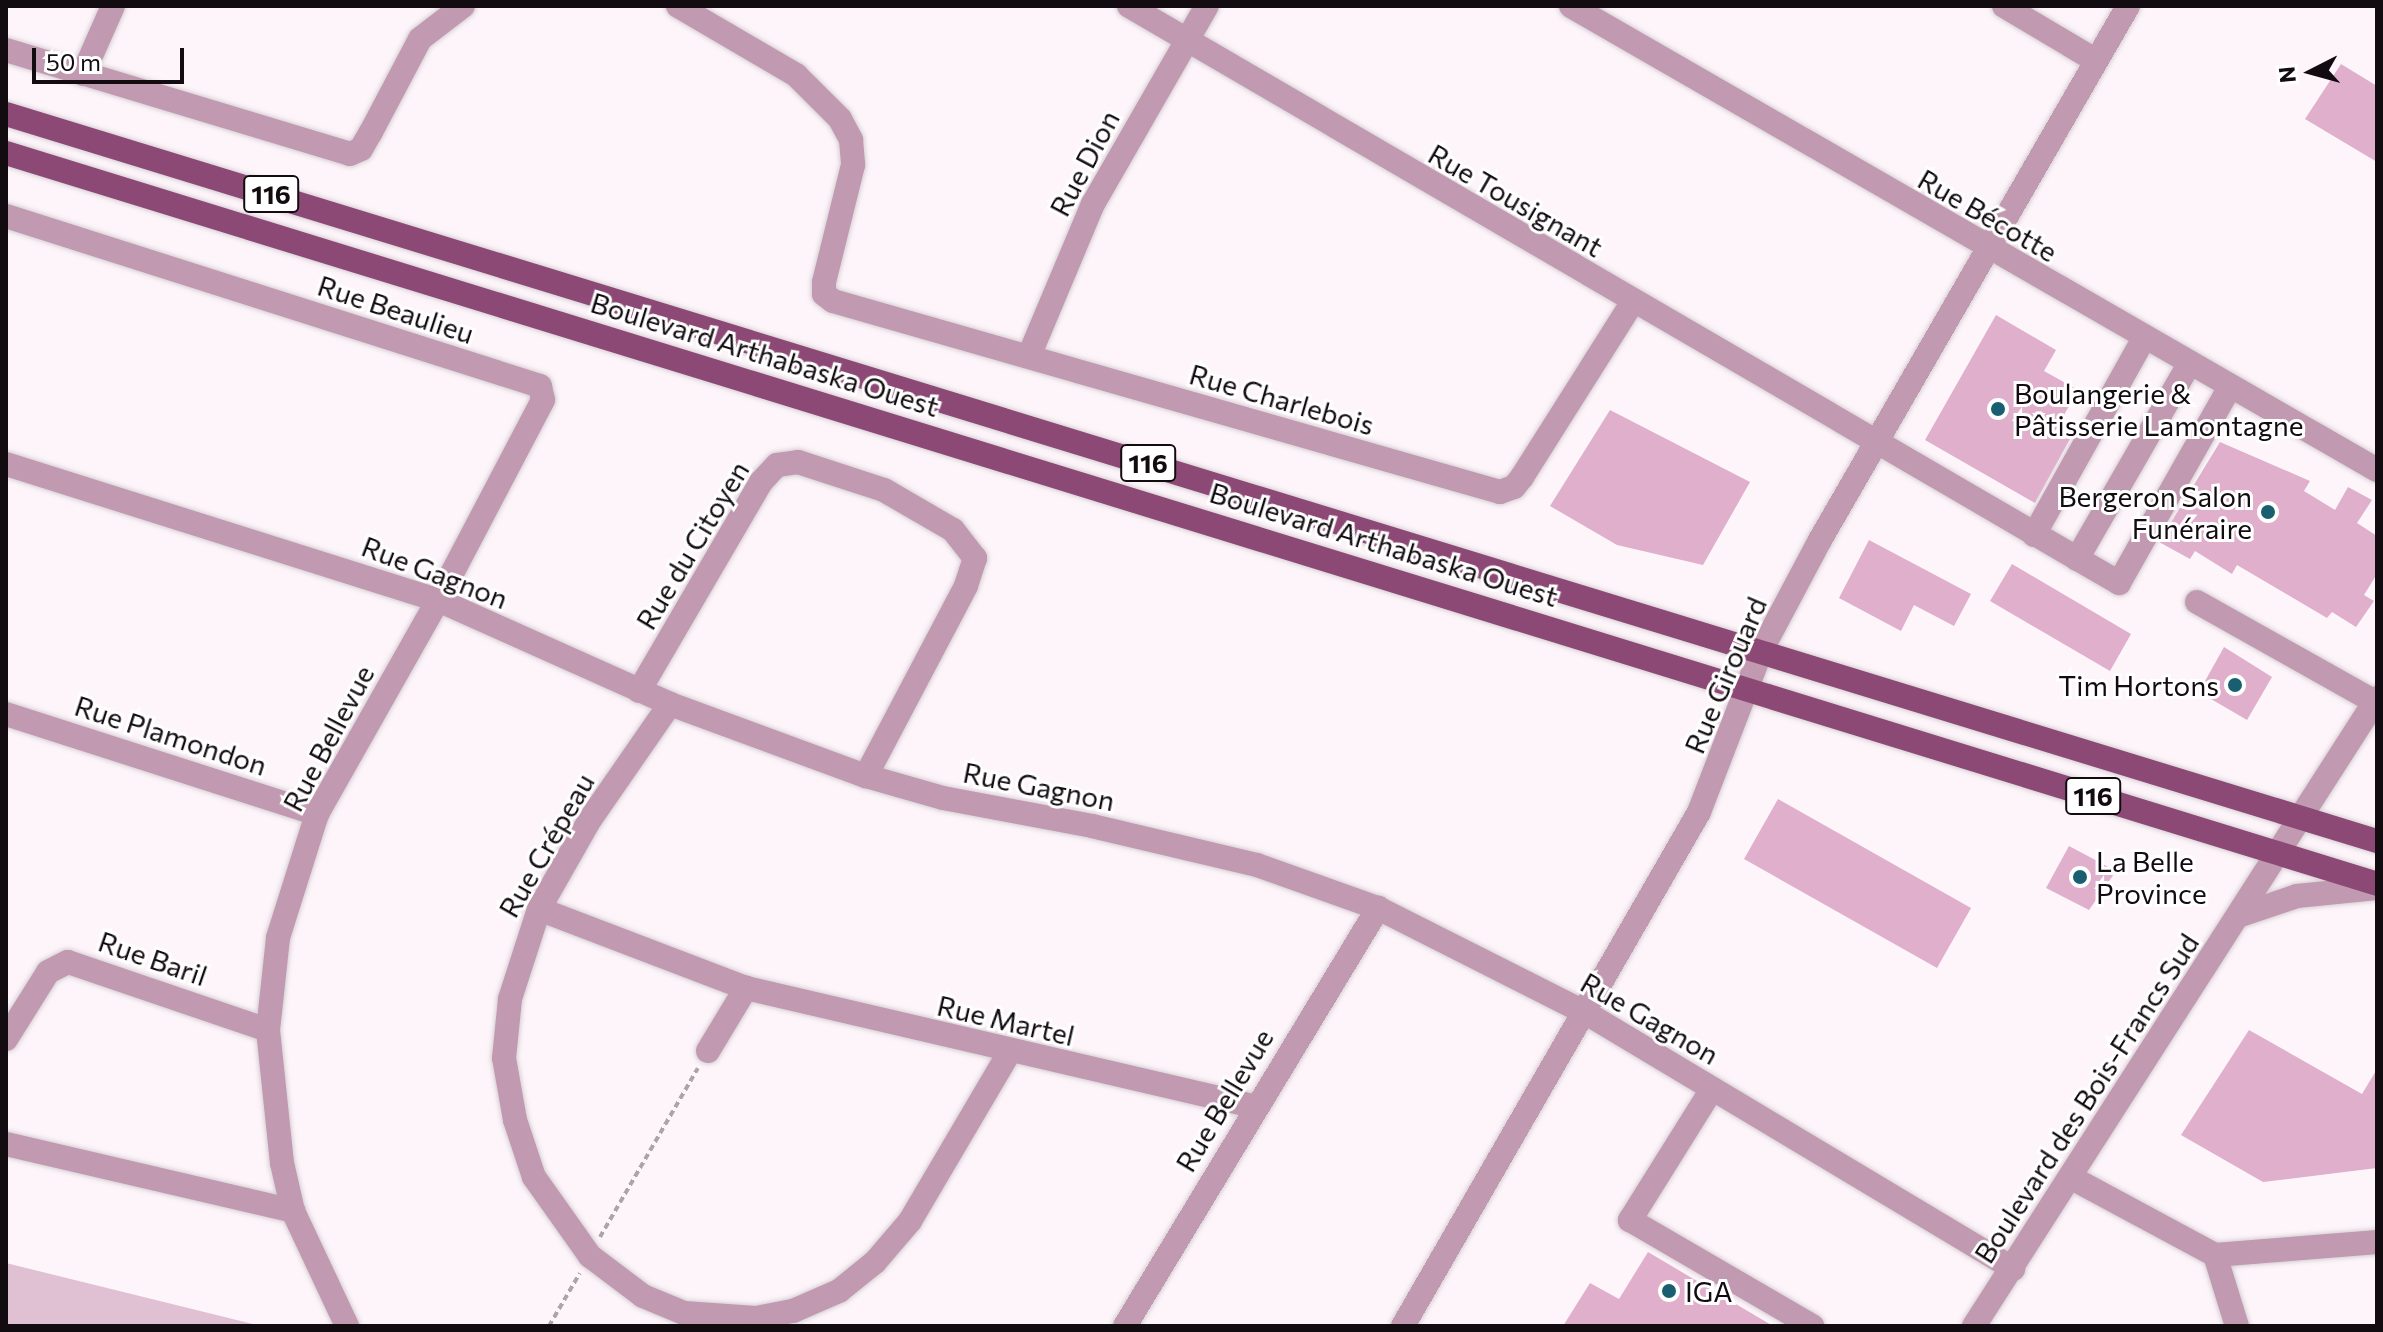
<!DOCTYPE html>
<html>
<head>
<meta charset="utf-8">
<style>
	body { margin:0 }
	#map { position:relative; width:2383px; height:1332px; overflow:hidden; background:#fdf5fa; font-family:Commissioner,sans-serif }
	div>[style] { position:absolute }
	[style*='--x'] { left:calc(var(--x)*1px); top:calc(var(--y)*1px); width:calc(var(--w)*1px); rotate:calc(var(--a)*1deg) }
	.green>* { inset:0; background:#e0c1d3 }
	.building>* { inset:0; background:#e0afcc }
	.path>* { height:4px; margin-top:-2px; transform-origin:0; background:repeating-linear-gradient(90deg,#aba4a8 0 6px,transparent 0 10px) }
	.roads { filter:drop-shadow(0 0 2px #d7d0d5) drop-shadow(0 0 2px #d7d0d5) }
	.minor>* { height:24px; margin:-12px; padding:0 12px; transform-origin:12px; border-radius:12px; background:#c199b1 }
	.major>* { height:24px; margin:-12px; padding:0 12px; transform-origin:12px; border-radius:12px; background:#8d4975 }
	.dots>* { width:22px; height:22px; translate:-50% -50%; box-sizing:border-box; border:4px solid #fff; border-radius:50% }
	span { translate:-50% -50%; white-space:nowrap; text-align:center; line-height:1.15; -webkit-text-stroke:6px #fff; paint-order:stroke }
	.shield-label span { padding:2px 6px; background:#fff; border:2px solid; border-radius:6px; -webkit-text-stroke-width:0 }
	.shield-label { font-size:26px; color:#120c10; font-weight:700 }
	.street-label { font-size:28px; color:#120c10 }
	.poi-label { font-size:28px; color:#120c10 }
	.left { translate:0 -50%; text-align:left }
	.right { translate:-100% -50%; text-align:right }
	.frame { position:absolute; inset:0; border:8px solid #120c10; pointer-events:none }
	.north { position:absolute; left:2271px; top:32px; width:80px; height:80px; -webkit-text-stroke:6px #fff; paint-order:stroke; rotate:264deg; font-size:22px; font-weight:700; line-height:32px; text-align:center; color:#120c10 }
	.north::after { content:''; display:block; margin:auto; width:28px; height:36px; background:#120c10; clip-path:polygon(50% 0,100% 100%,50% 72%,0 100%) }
	.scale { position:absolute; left:32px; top:48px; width:152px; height:36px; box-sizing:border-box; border:4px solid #120c10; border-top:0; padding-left:10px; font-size:24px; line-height:28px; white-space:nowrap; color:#120c10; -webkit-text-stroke:6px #fff; paint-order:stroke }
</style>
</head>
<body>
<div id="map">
	<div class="green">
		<i style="clip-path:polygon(6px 1263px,261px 1326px,6px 1326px)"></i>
	</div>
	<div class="building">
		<i style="clip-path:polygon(2341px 64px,2377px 86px,2377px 162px,2305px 119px)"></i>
		<i style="clip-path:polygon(1996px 315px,2056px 350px,2044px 371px,2078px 390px,2055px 431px,2070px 439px,2035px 503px,1925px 440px)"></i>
		<i style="clip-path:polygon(1610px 410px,1750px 482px,1703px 565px,1617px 545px,1550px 506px)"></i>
		<i style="clip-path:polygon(2220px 442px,2310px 481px,2304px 491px,2335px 510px,2348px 487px,2372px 500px,2357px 523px,2377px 536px,2377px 574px,2364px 595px,2374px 601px,2356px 627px,2332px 612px,2327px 618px,2237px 565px,2232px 574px,2195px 551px,2190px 559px,2159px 542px)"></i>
		<i style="clip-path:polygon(1869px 540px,1971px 594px,1954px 626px,1914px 605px,1901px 631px,1839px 598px)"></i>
		<i style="clip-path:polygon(2012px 564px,2131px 634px,2110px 671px,1990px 601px)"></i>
		<i style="clip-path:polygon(2224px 647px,2272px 677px,2247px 720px,2199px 692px)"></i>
		<i style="clip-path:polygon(1778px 799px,1971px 908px,1937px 968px,1744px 859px)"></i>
		<i style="clip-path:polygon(2069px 846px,2116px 871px,2089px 910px,2046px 888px)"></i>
		<i style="clip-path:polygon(2249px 1030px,2362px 1094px,2377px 1069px,2377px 1168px,2263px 1182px,2181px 1135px)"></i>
		<i style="clip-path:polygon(1648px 1252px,1773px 1326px,1563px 1326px,1590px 1283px,1619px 1299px)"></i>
	</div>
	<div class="path">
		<i style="--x:600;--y:1237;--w:195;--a:-59.9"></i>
		<i style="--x:549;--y:1326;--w:61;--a:-59.7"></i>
	</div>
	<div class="roads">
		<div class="minor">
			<i style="--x:678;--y:6;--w:137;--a:30.3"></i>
			<i style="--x:796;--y:75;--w:62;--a:45"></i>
			<i style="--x:840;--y:119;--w:24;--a:62"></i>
			<i style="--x:851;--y:140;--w:25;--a:85"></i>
			<i style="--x:853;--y:165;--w:121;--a:103.9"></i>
			<i style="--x:824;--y:282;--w:12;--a:90"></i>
			<i style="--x:824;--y:294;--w:11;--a:38"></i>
			<i style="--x:833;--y:301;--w:694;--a:15.98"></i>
			<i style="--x:1500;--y:492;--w:15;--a:-20"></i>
			<i style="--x:1514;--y:487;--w:13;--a:-51"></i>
			<i style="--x:1522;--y:477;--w:206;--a:-57.7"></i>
			<i style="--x:1129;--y:6;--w:1146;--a:30.23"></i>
			<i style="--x:2119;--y:583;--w:225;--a:-60.5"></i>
			<i style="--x:1571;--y:6;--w:930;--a:29.93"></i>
			<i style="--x:2004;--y:6;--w:106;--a:30.7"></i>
			<i style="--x:6;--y:50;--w:359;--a:16.8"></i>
			<i style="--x:350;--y:154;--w:12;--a:-24"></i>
			<i style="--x:361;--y:149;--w:20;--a:-60"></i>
			<i style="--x:371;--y:132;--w:105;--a:-62.2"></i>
			<i style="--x:420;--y:39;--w:54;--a:-37.5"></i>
			<i style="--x:83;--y:74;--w:74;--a:-66.2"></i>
			<i style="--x:6;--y:216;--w:560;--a:17.66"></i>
			<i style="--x:540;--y:386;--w:14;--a:78"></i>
			<i style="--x:543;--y:400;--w:226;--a:117.7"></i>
			<i style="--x:438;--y:600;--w:246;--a:119.5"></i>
			<i style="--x:317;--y:814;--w:130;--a:107.5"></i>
			<i style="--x:278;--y:938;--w:93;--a:96.2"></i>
			<i style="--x:268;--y:1030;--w:134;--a:84"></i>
			<i style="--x:282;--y:1163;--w:49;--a:77.1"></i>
			<i style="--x:293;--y:1211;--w:127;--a:64.8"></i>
			<i style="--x:1029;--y:356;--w:165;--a:-67.2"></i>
			<i style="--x:1093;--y:204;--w:228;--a:-60.1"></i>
			<i style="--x:6;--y:464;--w:453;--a:17.5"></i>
			<i style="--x:438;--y:600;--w:254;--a:24.1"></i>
			<i style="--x:670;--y:704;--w:209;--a:20.2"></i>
			<i style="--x:866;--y:776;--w:80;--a:15.9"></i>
			<i style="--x:943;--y:798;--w:152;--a:10.6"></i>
			<i style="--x:1092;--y:826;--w:170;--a:13.3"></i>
			<i style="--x:1257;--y:865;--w:128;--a:19.6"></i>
			<i style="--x:1378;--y:908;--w:233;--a:26.8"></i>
			<i style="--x:1586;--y:1013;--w:498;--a:30.9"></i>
			<i style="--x:2034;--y:535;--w:226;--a:-60.8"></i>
			<i style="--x:2077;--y:559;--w:225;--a:-60.1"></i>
			<i style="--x:2197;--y:602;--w:204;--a:29.3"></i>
			<i style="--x:639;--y:691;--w:242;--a:-59.7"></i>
			<i style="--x:761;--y:482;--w:23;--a:-47"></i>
			<i style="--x:777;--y:465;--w:21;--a:-8"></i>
			<i style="--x:798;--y:462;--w:90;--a:18"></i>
			<i style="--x:884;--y:490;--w:80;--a:30.1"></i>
			<i style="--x:953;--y:530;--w:36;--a:52"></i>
			<i style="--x:975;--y:558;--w:29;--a:108"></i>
			<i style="--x:966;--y:586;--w:215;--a:117.8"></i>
			<i style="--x:670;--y:704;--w:142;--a:124.7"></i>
			<i style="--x:589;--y:821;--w:101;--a:119.6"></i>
			<i style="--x:539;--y:909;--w:95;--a:107.9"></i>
			<i style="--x:510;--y:999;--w:59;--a:95.8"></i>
			<i style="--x:504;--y:1058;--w:63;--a:79.9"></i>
			<i style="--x:515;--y:1120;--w:60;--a:71.6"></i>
			<i style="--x:534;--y:1177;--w:97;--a:54.7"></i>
			<i style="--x:590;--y:1256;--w:66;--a:37"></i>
			<i style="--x:643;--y:1296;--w:44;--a:22.5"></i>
			<i style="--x:684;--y:1313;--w:72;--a:4"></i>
			<i style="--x:756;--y:1318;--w:38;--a:-11"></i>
			<i style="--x:793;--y:1311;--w:50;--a:-23.5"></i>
			<i style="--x:839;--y:1291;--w:46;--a:-38.9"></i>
			<i style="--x:875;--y:1262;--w:54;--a:-49.5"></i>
			<i style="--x:910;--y:1221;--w:195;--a:-59.5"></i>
			<i style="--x:6;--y:714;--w:327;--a:17.8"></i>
			<i style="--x:539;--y:909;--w:222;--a:20.9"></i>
			<i style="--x:746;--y:988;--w:521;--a:13.1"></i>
			<i style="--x:2238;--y:916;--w:62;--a:-18.7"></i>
			<i style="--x:2297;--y:896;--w:80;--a:-5.7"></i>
			<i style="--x:6;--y:1039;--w:79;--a:-57.9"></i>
			<i style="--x:48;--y:972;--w:22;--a:-27"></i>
			<i style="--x:68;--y:962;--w:211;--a:18.8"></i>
			<i style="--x:708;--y:1051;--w:74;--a:-58.9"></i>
			<i style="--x:1712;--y:1089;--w:155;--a:122"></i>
			<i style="--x:1630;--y:1220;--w:211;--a:30.2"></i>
			<i style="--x:6;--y:1144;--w:295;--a:13.1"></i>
			<i style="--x:2072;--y:1178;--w:162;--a:28.3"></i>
			<i style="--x:2215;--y:1255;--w:74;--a:72.8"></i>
			<i style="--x:2215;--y:1255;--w:163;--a:-4.6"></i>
			<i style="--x:1125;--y:1326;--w:489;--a:-58.8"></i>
			<i style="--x:1403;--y:1326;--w:593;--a:-60.06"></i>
			<i style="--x:1699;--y:812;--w:173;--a:-68.9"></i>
			<i style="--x:1761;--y:651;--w:126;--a:-62"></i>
			<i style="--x:1820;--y:540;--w:616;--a:-60.02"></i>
			<i style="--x:1974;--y:1326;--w:746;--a:-57.31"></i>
		</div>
		<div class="major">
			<i style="--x:6;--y:114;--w:2480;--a:17.05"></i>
			<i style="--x:6;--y:153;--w:2481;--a:17.13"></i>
		</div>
	</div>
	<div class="dots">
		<i style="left:1998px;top:409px;background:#1a5f71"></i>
		<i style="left:2268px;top:512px;background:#1a5f71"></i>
		<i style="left:2235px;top:685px;background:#1a5f71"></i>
		<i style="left:2080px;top:877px;background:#1a5f71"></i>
		<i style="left:1669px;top:1291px;background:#1a5f71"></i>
	</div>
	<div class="shield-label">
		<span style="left:271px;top:194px">116</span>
		<span style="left:1148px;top:463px">116</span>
		<span style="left:2093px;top:796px">116</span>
	</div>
	<div class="street-label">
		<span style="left:1084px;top:163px;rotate:-62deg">Rue Dion</span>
		<span style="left:1516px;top:200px;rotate:30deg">Rue Tousignant</span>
		<span style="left:1988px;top:215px;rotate:30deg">Rue Bécotte</span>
		<span style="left:396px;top:309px;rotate:18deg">Rue Beaulieu</span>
		<span style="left:765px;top:354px;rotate:17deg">Boulevard Arthabaska Ouest</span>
		<span style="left:1282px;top:399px;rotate:16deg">Rue Charlebois</span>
		<span style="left:1384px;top:544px;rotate:17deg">Boulevard Arthabaska Ouest</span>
		<span style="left:692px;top:545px;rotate:-59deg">Rue du Citoyen</span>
		<span style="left:435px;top:572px;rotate:21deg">Rue Gagnon</span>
		<span style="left:1725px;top:675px;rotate:-67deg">Rue Girouard</span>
		<span style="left:171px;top:735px;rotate:18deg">Rue Plamondon</span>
		<span style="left:328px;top:738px;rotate:-62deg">Rue Bellevue</span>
		<span style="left:1039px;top:786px;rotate:11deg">Rue Gagnon</span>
		<span style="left:546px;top:845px;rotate:-60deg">Rue Crépeau</span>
		<span style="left:153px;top:958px;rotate:19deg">Rue Baril</span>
		<span style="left:1650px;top:1018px;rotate:30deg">Rue Gagnon</span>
		<span style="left:1006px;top:1020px;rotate:13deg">Rue Martel</span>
		<span style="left:2086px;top:1098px;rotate:-57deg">Boulevard des Bois-Francs Sud</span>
		<span style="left:1224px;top:1100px;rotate:-59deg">Rue Bellevue</span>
	</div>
	<div class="poi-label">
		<span class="left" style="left:2014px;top:409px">Boulangerie &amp;<br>Pâtisserie Lamontagne</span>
		<span class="right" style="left:2252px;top:512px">Bergeron Salon<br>Funéraire</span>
		<span class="right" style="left:2219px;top:685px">Tim Hortons</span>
		<span class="left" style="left:2096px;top:877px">La Belle<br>Province</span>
		<span class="left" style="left:1685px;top:1291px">IGA</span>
	</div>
	<div class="frame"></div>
	<div class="north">N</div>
	<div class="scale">50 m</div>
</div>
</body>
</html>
